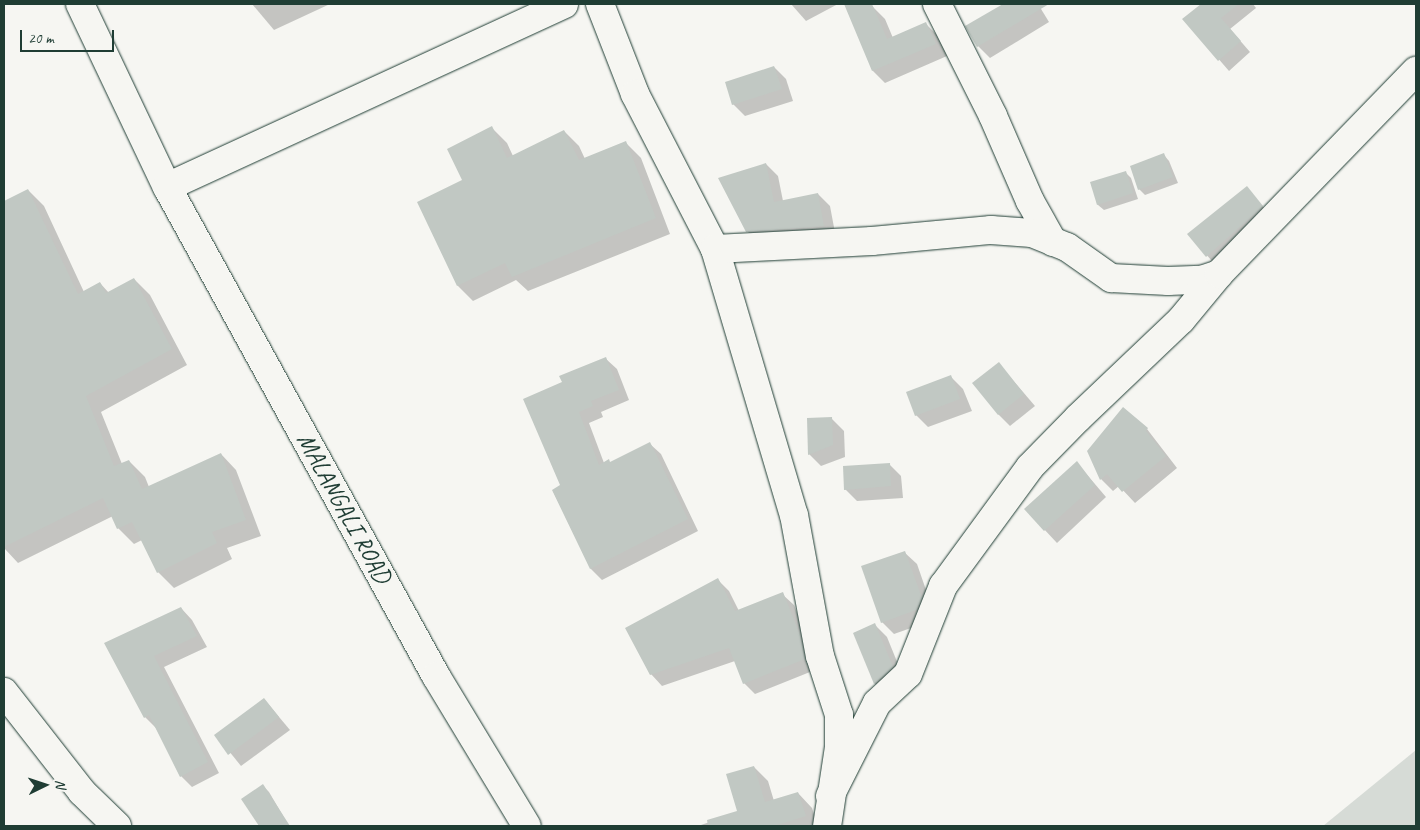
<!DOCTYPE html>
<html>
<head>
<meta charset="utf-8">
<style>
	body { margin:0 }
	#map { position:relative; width:1420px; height:830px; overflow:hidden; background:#f6f6f2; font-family:Caveat,sans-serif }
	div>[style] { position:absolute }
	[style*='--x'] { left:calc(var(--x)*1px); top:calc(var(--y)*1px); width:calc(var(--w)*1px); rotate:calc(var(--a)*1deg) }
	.green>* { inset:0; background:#d6dbd6 }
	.shadow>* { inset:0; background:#0003 }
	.building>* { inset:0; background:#c1c8c3 }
	.roads { filter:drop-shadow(0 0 1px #1f3d34) drop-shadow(0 0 1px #1f3d34) }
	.minor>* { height:28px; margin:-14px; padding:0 14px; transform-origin:14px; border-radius:14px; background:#f6f6f2 }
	span { translate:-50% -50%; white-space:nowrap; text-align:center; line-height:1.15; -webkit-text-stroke:4px #f6f6f2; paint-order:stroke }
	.street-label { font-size:25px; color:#1f3d34 }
	.frame { position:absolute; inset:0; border:5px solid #1f3d34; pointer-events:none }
	.north { position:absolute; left:20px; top:760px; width:50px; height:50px; -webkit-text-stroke:4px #f6f6f2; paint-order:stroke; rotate:86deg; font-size:14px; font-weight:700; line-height:20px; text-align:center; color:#1f3d34 }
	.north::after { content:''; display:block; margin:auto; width:18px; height:22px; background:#1f3d34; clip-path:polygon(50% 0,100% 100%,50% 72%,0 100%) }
	.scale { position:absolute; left:20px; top:30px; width:94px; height:22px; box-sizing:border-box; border:2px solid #1f3d34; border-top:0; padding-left:6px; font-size:15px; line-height:18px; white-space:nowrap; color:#1f3d34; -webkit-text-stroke:4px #f6f6f2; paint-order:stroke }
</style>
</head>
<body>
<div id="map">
	<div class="green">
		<i style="clip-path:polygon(1416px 750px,1416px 826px,1323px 826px)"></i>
	</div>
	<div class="shadow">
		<i style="clip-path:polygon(252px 4px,330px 4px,274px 30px)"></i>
		<i style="clip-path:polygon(791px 4px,838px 4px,806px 21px)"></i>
		<i style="clip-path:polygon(1005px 4px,1038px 4px,1049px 22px,990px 58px,978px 46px,967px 26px)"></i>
		<i style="clip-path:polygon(1203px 4px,1253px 4px,1256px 8px,1230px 29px,1250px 52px,1229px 71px,1184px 19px)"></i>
		<i style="clip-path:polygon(873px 7px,885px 19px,893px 38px,926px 24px,938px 36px,947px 56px,885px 83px,873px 71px,851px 16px)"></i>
		<i style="clip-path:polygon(774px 67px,786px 79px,793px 101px,745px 116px,733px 104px)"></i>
		<i style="clip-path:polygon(492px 128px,507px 143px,513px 156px,564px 131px,579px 146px,585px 159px,625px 142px,641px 158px,670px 234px,528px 291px,516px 280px,473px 301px,458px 286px,419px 202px,463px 181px)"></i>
		<i style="clip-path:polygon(1164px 155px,1169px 161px,1178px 183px,1145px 195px,1139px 189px)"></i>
		<i style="clip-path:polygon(766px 164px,778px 176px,783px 201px,818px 194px,830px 206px,836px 238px,759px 243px,747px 231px)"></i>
		<i style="clip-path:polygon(1125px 172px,1131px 178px,1138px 199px,1104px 210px,1098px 205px,1091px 183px)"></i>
		<i style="clip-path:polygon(1246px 188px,1274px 219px,1219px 269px,1189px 235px)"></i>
		<i style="clip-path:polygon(28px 190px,44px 206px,84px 292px,100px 283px,109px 293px,134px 279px,150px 295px,187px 365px,101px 412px,122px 464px,129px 461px,145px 477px,149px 487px,221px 454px,236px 470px,261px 536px,227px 548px,232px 559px,174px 588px,158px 572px,142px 540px,134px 544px,118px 528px,113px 516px,18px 563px,4px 548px,4px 202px)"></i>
		<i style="clip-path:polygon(606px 359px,617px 369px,629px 400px,601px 412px,603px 417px,589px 423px,604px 463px,611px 463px,650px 444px,661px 454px,698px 531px,602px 580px,591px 569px,553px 491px,562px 486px,564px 382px)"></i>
		<i style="clip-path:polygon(999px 364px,1035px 406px,1010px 426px,998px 414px)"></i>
		<i style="clip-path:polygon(951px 377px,963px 389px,972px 411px,928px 427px,916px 415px)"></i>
		<i style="clip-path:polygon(832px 419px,844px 431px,845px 457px,821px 466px,809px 454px)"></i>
		<i style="clip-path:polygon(1147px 429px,1177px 468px,1135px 503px,1119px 486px,1113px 491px,1101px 479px,1088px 451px)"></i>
		<i style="clip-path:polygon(1077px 463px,1106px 497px,1057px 543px,1026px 510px)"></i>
		<i style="clip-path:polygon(889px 464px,901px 476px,903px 498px,857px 501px,845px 489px)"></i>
		<i style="clip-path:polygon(904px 552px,917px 564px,933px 610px,928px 622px,894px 634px,882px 622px)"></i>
		<i style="clip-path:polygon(718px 580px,729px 591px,739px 611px,782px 594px,794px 605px,811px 648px,815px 670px,755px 694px,744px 683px,735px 661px,662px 686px,651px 674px)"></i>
		<i style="clip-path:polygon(181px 608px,192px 620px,207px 647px,164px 667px,219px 773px,192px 787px,181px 776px,156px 728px,145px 717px,106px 644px)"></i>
		<i style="clip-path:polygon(875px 625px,887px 637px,904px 679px,887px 695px,875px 684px,854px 633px)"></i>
		<i style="clip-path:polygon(264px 699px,290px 730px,241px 766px,216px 735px)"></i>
		<i style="clip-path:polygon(754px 767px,768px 781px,774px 801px,798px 793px,812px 808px,818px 826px,698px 826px,739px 812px)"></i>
		<i style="clip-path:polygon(263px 786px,269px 792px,289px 826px,261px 826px,243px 799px)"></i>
	</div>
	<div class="building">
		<i style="clip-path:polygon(844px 4px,872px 4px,887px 39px,926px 22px,936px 44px,872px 71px)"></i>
		<i style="clip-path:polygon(1003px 4px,1049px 4px,977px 47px,965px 26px)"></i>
		<i style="clip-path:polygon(1201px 4px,1239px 4px,1221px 18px,1241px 41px,1218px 61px,1182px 19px)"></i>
		<i style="clip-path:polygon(774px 66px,782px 89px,732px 105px,725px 82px)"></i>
		<i style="clip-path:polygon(492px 126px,507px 158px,564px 130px,579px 160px,626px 141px,656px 218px,512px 277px,505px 263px,457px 286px,417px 202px,462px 180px,447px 149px)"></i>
		<i style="clip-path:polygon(1164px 153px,1173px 177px,1138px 190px,1130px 166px)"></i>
		<i style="clip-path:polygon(766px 163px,774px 202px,818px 193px,824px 226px,746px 232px,718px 178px)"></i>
		<i style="clip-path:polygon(1126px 171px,1133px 193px,1097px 205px,1090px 182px)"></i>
		<i style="clip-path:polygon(1247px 186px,1263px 206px,1206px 257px,1187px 234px)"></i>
		<i style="clip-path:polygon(28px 189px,78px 294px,100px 282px,106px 293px,134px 278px,172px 349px,86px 396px,114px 466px,129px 460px,142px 489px,221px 453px,246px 520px,212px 532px,217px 543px,157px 573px,132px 522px,117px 529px,103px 498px,4px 547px,4px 201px)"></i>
		<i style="clip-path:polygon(606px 357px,619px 390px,591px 401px,593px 406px,579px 412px,599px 465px,609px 459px,610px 462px,650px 442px,688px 519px,590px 569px,552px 490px,560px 485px,523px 399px,562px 382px,559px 376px)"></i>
		<i style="clip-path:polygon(999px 362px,1024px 394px,998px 415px,972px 383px)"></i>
		<i style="clip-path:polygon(951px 375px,960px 399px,915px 416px,906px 392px)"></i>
		<i style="clip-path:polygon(1123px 407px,1148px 428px,1146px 431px,1166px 456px,1122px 492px,1107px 474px,1100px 480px,1087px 451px)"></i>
		<i style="clip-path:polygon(832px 417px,833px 445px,808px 455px,807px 418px)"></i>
		<i style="clip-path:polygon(1077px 461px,1095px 485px,1044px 531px,1024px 509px)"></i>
		<i style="clip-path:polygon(890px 463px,891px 486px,844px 490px,843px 466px)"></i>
		<i style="clip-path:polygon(905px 551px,922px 598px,916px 610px,881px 623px,861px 566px)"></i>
		<i style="clip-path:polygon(718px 578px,735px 611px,783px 592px,800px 635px,805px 659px,743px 684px,729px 648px,650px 675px,625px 628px)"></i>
		<i style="clip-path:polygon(181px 607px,197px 636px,154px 656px,208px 762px,180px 777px,149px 715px,144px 718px,104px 643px)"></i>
		<i style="clip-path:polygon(875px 623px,893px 667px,874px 684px,853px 633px)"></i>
		<i style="clip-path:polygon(264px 698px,279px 717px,228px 755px,214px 735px)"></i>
		<i style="clip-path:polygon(754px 766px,765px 802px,798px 792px,806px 816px,774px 826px,708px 826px,707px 820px,737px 811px,726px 774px)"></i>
		<i style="clip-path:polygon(263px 784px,290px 826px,259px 826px,241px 799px)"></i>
	</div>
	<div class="roads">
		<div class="minor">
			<i style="--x:80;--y:4;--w:203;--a:64.6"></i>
			<i style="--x:167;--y:187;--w:558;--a:61.18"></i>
			<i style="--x:436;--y:676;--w:175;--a:58.8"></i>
			<i style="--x:600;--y:4;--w:97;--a:68.7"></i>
			<i style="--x:635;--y:94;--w:174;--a:62.7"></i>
			<i style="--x:715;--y:249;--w:277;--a:73.5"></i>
			<i style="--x:794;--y:515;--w:143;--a:79.6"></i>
			<i style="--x:820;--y:656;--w:62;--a:72.1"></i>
			<i style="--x:839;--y:715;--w:32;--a:90"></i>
			<i style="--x:839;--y:747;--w:80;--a:98.6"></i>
			<i style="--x:937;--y:4;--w:125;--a:63.4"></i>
			<i style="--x:993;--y:116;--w:93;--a:66.5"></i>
			<i style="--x:1030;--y:201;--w:47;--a:60.7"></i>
			<i style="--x:167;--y:187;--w:437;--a:-24.7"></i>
			<i style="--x:715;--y:249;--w:157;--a:-2.9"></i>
			<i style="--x:872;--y:241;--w:120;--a:-5.3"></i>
			<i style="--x:991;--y:230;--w:41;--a:4.2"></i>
			<i style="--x:1032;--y:233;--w:38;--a:22"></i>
			<i style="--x:1067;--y:247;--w:54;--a:35.2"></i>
			<i style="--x:1111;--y:278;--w:57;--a:3"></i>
			<i style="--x:1168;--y:281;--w:33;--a:-2"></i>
			<i style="--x:1201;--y:280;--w:19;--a:-18"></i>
			<i style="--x:4;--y:692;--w:127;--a:52"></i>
			<i style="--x:82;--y:792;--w:49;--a:44.2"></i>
			<i style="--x:830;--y:796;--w:104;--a:-63.2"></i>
			<i style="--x:877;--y:703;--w:42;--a:-43.1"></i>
			<i style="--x:908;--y:674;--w:95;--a:-68.3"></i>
			<i style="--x:943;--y:586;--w:147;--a:-53.8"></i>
			<i style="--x:1030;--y:467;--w:69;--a:-45.6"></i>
			<i style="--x:1078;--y:418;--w:142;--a:-43.6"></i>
			<i style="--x:1181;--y:320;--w:60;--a:-50.4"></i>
			<i style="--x:1219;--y:274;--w:283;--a:-45.9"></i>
		</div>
	</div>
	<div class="street-label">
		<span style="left:344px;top:508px;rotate:61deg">MALANGALI ROAD</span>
	</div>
	<div class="frame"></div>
	<div class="north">N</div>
	<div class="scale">20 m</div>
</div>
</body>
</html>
